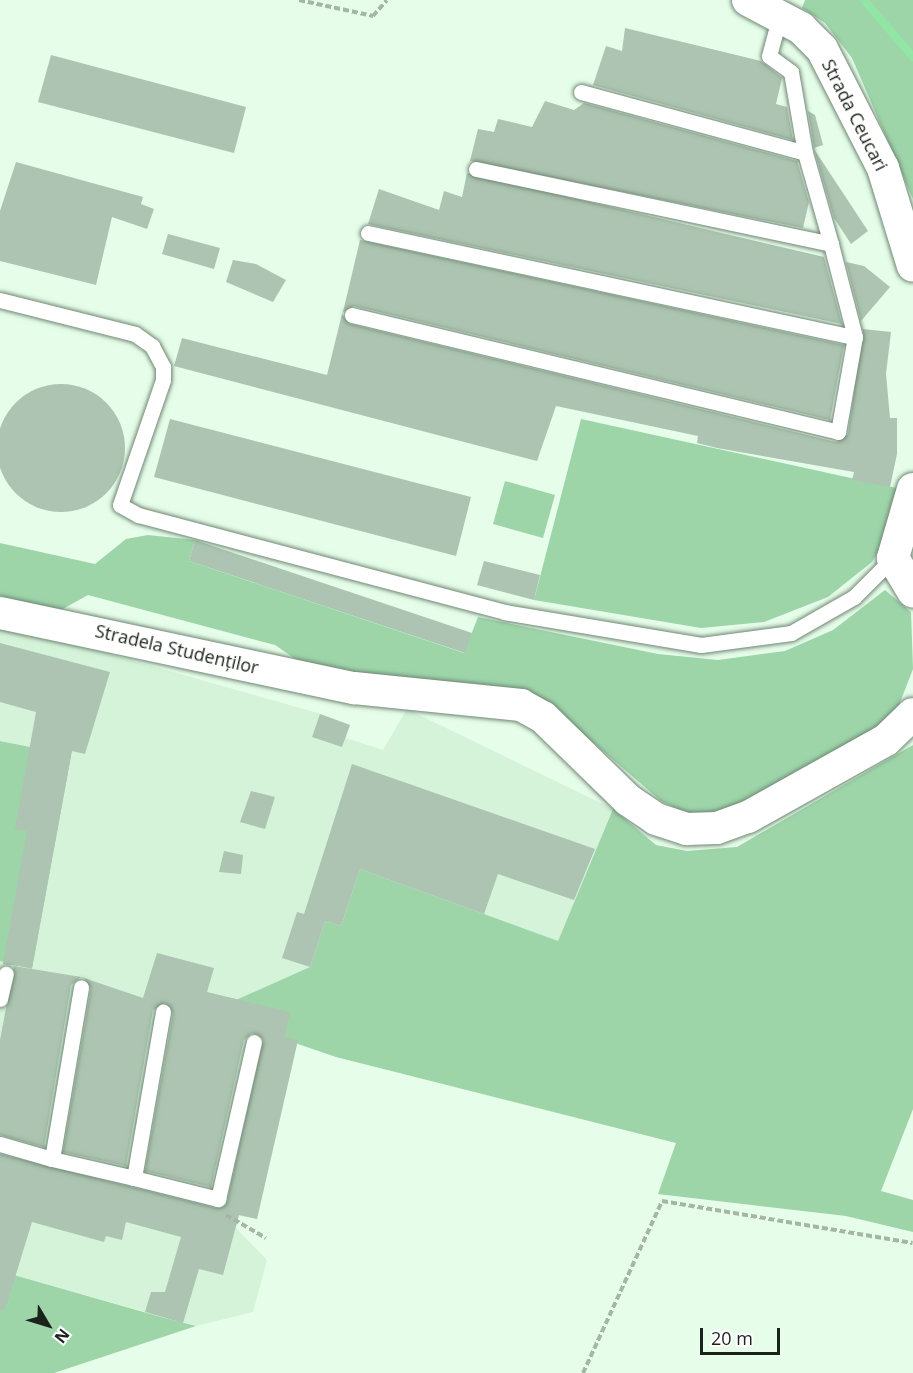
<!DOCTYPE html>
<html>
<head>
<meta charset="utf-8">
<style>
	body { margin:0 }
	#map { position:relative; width:913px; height:1373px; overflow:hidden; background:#e5fde9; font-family:"Open Sans",sans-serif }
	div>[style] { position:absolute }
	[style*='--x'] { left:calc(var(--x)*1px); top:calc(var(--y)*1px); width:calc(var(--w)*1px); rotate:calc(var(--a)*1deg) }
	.built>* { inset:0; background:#d4f3d9 }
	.green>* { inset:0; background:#9dd5a9 }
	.stream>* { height:8px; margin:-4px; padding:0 4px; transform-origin:4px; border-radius:4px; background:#91e6a5 }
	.building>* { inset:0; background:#acc4b1 }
	.round { border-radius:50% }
	.path>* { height:4px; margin-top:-2px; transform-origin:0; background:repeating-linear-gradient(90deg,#a4b7a7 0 6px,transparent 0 9px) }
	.roads { filter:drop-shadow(0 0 2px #708674) drop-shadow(0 0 2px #708674) }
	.service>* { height:15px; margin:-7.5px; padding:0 7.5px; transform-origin:7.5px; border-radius:7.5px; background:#fff }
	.minor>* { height:32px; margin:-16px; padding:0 16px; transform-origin:16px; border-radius:16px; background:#fff }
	span { translate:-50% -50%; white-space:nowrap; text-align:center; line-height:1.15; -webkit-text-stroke:4.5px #fff; paint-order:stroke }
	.street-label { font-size:18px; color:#1a231b }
	.north { position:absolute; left:18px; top:1295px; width:60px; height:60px; -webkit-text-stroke:4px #fff; paint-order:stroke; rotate:128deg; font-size:16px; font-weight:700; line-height:24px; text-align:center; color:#1a231b }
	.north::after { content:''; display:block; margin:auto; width:21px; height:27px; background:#1a231b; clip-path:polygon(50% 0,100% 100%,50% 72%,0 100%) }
	.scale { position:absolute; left:700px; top:1328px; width:80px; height:27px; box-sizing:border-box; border:3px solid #1a231b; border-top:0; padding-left:8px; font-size:18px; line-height:21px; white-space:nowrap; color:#1a231b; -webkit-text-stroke:4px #fff; paint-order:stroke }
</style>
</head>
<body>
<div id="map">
	<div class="built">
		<i style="clip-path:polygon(0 623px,321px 714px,350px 725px,346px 738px,383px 750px,407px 709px,613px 809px,558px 941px,341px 926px,310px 967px,208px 1013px,298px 1040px,257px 1219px,239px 1216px,236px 1228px,267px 1260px,253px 1312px,196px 1326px,0 1271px,0 961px,32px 968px,70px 755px,0 741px)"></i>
	</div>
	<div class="green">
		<i style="clip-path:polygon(805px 0,913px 0,913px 199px,852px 58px,825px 23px,802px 8px)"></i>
		<i style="clip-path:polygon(581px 419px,901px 489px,892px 530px,872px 562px,828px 597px,764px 622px,701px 628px,534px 600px)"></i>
		<i style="clip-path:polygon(505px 481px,555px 495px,543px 538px,493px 524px)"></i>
		<i style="clip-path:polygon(148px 535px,195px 540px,189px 561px,464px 653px,478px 617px,658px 654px,718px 660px,785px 651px,833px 630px,885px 590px,911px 612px,913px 669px,899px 705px,879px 728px,722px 817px,693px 816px,661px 801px,543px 699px,307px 667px,275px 645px,88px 595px,61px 610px,0 599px,0 543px,95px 564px,126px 539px)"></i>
		<i style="clip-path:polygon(0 741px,71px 755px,32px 969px,0 961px)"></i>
		<i style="clip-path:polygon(913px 745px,913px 1109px,881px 1191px,913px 1200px,913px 1232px,846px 1216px,658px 1194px,676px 1143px,336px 1057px,207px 1013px,310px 967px,325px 921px,341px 926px,360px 869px,558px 941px,613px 809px,656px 845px,687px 851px,737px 847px)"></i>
		<i style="clip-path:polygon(0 1271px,161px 1317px,196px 1326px,54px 1373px,0 1373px)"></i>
	</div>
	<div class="stream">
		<i style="--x:864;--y:0;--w:75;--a:49.3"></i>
	</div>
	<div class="building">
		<i style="clip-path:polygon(625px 28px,761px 61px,782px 78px,776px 104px,787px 107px,793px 140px,593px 85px,606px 46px,622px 51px)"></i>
		<i style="clip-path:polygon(51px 55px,246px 107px,234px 153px,38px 102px)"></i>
		<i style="clip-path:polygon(545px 101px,574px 110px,584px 103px,797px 161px,809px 202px,803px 228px,470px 161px,478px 129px,494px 132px,498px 119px,532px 127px)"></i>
		<i style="clip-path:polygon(808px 111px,815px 115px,823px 145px,814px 148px)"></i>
		<i style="clip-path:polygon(814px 149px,868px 231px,851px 244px,834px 218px)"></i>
		<i style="clip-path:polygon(16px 162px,143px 197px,141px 204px,154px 209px,147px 229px,112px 217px,96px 285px,0 261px,0 211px)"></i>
		<i style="clip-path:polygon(467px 173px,824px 257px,842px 324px,368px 224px,379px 189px,439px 210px,444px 191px,462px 197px)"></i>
		<i style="clip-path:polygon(168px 234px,220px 248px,214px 269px,162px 254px)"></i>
		<i style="clip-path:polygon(360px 240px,844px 345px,830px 420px,354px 306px,343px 312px)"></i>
		<i style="clip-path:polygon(233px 260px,256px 264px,286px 280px,273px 302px,226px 282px)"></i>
		<i style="clip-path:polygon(846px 262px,864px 266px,890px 287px,861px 321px)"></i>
		<i style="clip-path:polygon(342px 314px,350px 324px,836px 442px,848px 434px,863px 329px,891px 332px,886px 374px,890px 418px,897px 418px,897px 454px,890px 487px,852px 480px,854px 472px,717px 448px,697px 443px,698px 436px,556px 406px,537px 461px,174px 366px,182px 338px,327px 375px)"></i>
		<i class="round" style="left:-3px;top:384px;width:128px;height:128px"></i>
		<i style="clip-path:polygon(170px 419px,471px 497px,456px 556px,154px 477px)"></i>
		<i style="clip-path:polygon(195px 540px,472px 633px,465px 653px,189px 561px)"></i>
		<i style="clip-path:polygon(484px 561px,540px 575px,534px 600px,477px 585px)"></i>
		<i style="clip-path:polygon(0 643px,110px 672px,85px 754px,72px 751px,32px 968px,3px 964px,27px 831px,15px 829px,36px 712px,0 702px)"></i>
		<i style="clip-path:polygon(320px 714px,350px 725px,342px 747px,312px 737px)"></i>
		<i style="clip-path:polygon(352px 764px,595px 849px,574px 900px,498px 874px,484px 914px,360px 869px,341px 926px,325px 921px,310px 967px,282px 958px,297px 912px,304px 914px)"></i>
		<i style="clip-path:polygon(251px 791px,275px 797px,265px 829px,240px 822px)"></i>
		<i style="clip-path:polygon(224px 851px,243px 855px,241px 874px,219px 872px)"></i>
		<i style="clip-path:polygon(157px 953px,214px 968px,207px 992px,290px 1012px,285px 1037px,298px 1040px,257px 1219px,239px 1215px,223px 1275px,199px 1269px,183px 1323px,145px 1312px,151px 1292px,165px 1292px,181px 1237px,126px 1222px,122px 1240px,106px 1236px,104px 1242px,32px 1222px,5px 1310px,0 1310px,0 1154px,216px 1208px,227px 1202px,263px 1039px,252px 1033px,244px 1040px,211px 1187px,145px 1171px,173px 1014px,165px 1003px,153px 1010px,126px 1166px,63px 1152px,91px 989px,84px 978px,143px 998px)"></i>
		<i style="clip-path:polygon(14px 966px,81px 977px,71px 985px,44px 1147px,0 1135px,0 1040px)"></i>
	</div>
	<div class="path">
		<i style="--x:299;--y:0;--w:76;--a:12.2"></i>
		<i style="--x:373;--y:16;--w:21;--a:-49"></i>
		<i style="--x:226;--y:1215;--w:46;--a:29.9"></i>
		<i style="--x:583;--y:1373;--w:189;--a:-65.3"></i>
		<i style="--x:662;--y:1201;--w:254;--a:9.5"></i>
	</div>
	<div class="roads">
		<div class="service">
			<i style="--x:581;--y:92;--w:232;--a:15.2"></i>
			<i style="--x:805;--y:153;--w:82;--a:-99.8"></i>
			<i style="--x:791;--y:72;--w:27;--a:-144"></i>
			<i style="--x:769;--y:56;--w:42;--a:-75"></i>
			<i style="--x:476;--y:169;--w:363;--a:11.9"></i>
			<i style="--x:831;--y:244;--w:95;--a:-105.9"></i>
			<i style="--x:368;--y:233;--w:498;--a:12.1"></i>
			<i style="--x:855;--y:337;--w:96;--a:-104.5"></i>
			<i style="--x:0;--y:300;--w:139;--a:14.1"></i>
			<i style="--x:135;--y:334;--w:21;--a:35"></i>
			<i style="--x:152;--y:346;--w:24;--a:62"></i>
			<i style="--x:163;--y:367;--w:13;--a:90"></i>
			<i style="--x:163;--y:380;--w:132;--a:109"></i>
			<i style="--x:120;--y:505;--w:21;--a:29"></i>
			<i style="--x:138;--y:515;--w:379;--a:14.8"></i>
			<i style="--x:504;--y:612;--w:200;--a:9.5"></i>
			<i style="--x:701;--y:645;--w:91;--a:-7.6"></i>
			<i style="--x:791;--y:633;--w:73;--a:-29.7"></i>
			<i style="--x:854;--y:597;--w:55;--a:-45"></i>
			<i style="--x:352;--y:315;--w:500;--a:13.5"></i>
			<i style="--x:838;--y:432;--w:97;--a:-79.9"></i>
			<i style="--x:0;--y:999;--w:26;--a:-77"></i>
			<i style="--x:0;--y:1144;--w:54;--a:16.1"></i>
			<i style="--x:52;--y:1159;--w:174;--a:-80.4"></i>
			<i style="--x:52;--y:1159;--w:84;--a:13"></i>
			<i style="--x:134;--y:1178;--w:169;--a:-80.1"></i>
			<i style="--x:134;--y:1178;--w:87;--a:14"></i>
			<i style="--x:218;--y:1199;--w:161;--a:-77.1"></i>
		</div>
		<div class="minor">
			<i style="--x:748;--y:0;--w:60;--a:27.8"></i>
			<i style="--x:801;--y:28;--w:30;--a:45"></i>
			<i style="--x:822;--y:49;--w:134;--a:62.9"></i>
			<i style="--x:883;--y:168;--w:102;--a:73"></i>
			<i style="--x:913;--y:489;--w:72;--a:106.2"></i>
			<i style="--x:893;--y:558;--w:39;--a:59"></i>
			<i style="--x:0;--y:613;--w:362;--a:12"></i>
			<i style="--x:354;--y:688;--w:168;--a:5.8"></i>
			<i style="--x:521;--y:705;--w:25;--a:29"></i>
			<i style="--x:543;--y:717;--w:119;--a:44.3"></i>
			<i style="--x:628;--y:800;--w:34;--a:34"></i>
			<i style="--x:656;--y:819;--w:33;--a:18"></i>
			<i style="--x:687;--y:829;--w:30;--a:-2"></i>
			<i style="--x:717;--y:828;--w:33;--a:-20"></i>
			<i style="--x:748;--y:817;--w:158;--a:-29.2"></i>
			<i style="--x:886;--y:740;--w:37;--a:-44"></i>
		</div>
	</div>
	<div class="street-label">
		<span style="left:855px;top:115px;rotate:63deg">Strada Ceucari</span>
		<span style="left:177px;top:649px;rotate:13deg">Stradela Studenților</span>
	</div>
	<div class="north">N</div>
	<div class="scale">20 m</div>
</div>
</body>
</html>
